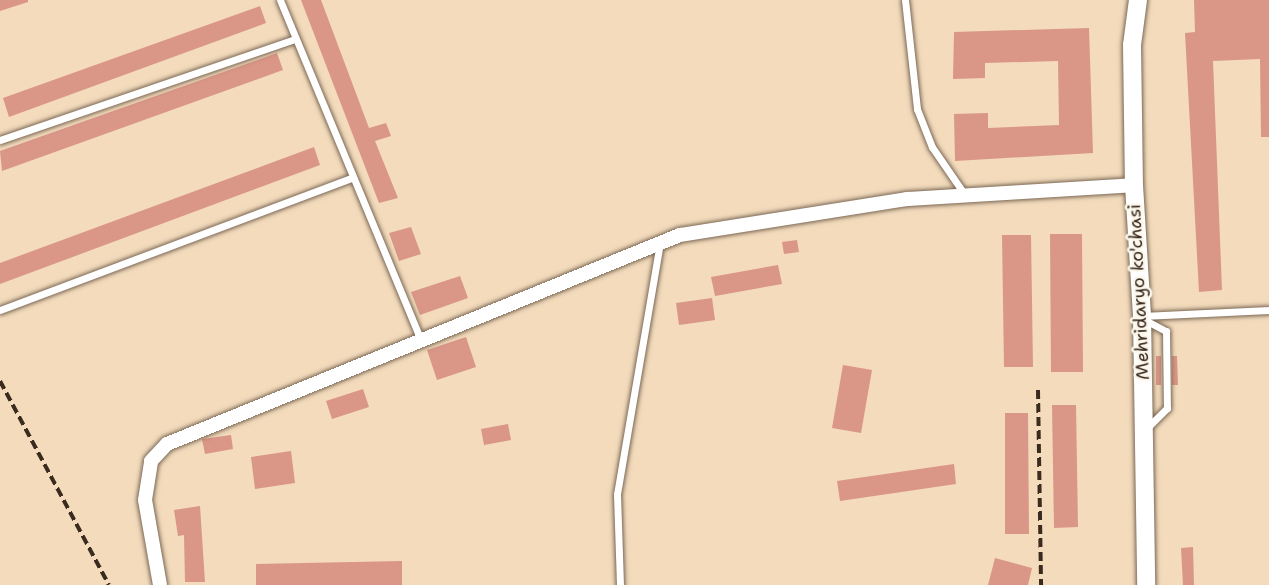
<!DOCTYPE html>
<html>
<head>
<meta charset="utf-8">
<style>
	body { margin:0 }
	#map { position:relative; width:1269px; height:585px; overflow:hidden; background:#f3dbbc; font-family:"Shantell Sans",sans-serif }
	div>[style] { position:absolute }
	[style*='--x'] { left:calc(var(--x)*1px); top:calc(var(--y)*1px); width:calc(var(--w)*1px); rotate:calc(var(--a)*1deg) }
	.building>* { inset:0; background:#da9687 }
	.roads { filter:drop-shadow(0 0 2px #7b6855) drop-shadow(0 0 2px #7b6855) }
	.service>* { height:7px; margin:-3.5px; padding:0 3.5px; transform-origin:3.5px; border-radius:3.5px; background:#fff }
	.minor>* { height:14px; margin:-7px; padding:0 7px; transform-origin:7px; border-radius:7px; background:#fff }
	.secondary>* { height:18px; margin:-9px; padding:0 9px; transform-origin:9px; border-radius:9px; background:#fff }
	.rail>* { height:4px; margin-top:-2px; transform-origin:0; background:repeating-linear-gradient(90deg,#3b2a1e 0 9px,transparent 0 13.5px) }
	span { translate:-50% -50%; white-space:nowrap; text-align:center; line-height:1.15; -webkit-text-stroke:5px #fbf7ec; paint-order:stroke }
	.street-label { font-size:18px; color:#3b2a1e }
</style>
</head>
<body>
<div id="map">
	<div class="building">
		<i style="clip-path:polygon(0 0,28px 0,28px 2px,0 11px)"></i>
		<i style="clip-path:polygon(301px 0,321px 0,369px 128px,386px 123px,391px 136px,375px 141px,398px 198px,379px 203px)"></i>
		<i style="clip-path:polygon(1194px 0,1269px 0,1269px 137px,1261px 137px,1260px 59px,1213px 61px,1222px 290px,1199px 292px,1185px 33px,1195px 32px)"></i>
		<i style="clip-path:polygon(260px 6px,266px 23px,9px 117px,3px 98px)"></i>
		<i style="clip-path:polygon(1089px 28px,1093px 153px,955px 161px,954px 114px,988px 113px,988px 128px,1059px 125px,1058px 61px,985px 63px,985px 78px,953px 79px,954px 32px)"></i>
		<i style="clip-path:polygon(277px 53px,283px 70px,2px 171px,0 151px)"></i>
		<i style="clip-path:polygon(314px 147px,320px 165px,0 284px,0 263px)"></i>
		<i style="clip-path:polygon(411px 227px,421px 254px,399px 261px,389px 233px)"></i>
		<i style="clip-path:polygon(1050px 234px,1082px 234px,1083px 372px,1051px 372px)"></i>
		<i style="clip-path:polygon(1002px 235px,1031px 235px,1033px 367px,1004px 367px)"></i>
		<i style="clip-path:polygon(797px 240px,799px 252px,784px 254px,782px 242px)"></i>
		<i style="clip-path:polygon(778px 265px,782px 284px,715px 296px,711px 277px)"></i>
		<i style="clip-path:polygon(460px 276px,468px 298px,420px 315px,411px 292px)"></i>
		<i style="clip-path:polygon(712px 298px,715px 320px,679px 325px,676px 303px)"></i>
		<i style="clip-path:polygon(466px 337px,476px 367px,437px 380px,427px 350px)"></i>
		<i style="clip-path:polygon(1156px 356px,1161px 356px,1161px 385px,1156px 385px)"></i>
		<i style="clip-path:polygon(1172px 356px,1177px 356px,1178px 385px,1172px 385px)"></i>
		<i style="clip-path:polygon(843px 365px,872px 370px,861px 433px,832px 428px)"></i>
		<i style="clip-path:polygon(363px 389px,369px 407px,332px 419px,326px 401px)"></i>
		<i style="clip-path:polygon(1052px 405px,1076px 405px,1078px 527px,1054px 528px)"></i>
		<i style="clip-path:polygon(1005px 413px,1028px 413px,1029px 534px,1005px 534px)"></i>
		<i style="clip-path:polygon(508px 424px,511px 440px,484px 445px,481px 429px)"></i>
		<i style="clip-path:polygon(231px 435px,233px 449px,205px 454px,202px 439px)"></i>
		<i style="clip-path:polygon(291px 451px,295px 483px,255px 489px,251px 457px)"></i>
		<i style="clip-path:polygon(954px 464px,956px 484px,840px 501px,837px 481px)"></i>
		<i style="clip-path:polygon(200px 506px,205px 582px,185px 582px,184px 535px,178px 536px,174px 510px)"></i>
		<i style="clip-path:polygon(1193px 547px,1194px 585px,1183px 585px,1181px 548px)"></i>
		<i style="clip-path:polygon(995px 558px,1032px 568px,1028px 585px,988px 585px)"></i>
		<i style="clip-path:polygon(402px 561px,402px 585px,256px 585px,256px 564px)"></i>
	</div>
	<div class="roads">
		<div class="service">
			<i style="--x:280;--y:0;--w:369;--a:67.5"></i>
			<i style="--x:905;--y:0;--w:110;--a:83.7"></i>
			<i style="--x:917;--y:109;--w:41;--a:68.5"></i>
			<i style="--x:932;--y:147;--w:58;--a:55.5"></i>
			<i style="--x:0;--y:140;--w:309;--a:-18.9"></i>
			<i style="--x:0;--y:310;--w:377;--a:-20.6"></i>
			<i style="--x:1142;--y:316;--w:127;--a:-2.7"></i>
			<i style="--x:1145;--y:320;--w:24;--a:28"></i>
			<i style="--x:1166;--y:331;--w:77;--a:89.3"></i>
			<i style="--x:1167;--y:408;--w:28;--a:135"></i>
			<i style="--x:620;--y:585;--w:91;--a:-91.9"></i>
			<i style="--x:617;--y:494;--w:255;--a:-80.3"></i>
		</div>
		<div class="minor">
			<i style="--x:160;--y:585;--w:86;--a:-100"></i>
			<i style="--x:145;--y:500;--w:39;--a:-81"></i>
			<i style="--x:151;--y:461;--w:23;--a:-47"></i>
			<i style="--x:167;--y:444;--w:554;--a:-22.17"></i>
			<i style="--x:680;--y:235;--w:230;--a:-9"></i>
			<i style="--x:907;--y:199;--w:227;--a:-3.5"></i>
		</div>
		<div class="secondary">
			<i style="--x:1138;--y:0;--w:45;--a:97.6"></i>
			<i style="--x:1132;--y:45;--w:140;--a:89.2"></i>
			<i style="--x:1134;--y:185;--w:131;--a:86.5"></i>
			<i style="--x:1142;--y:316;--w:269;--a:89.1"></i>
		</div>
	</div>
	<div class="rail">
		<i style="--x:0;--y:381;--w:231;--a:61.9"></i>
		<i style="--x:1038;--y:390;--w:195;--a:89.1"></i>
	</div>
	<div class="street-label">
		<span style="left:1139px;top:292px;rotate:-93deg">Мehridaryo ko'chasi</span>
	</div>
</div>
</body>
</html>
